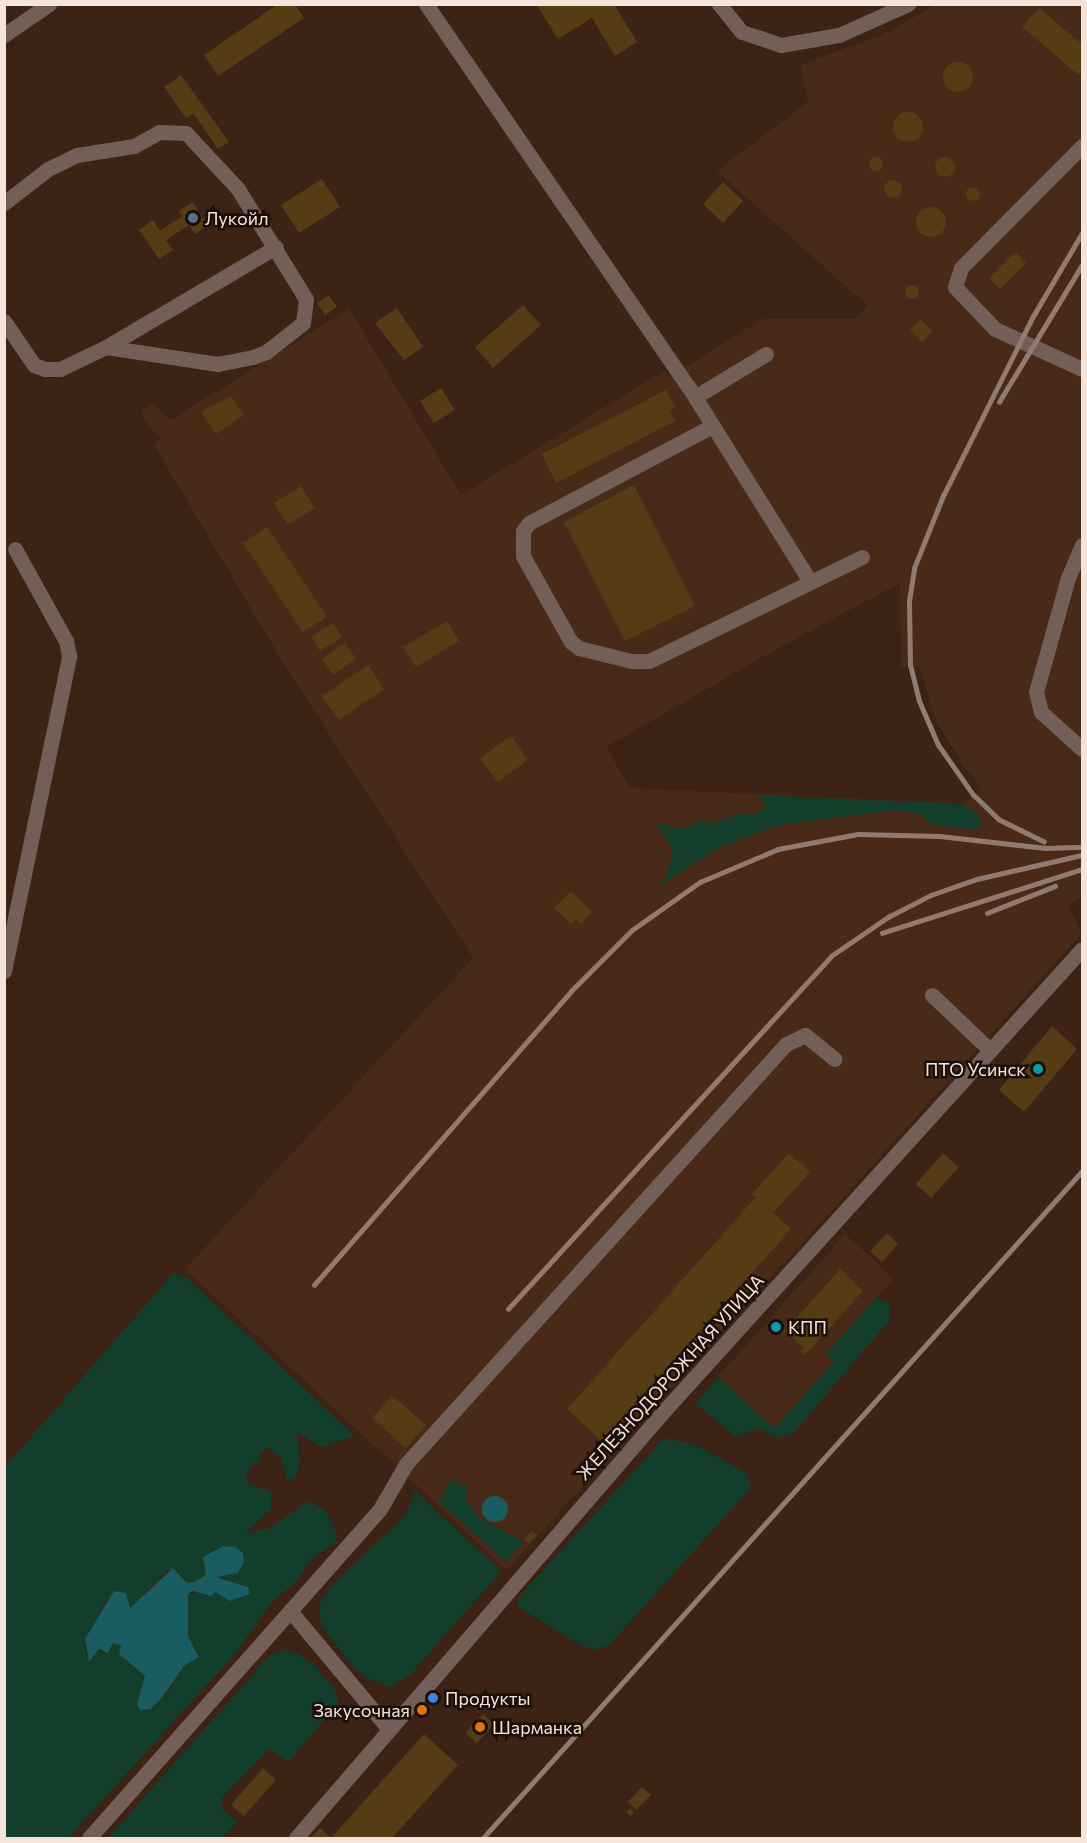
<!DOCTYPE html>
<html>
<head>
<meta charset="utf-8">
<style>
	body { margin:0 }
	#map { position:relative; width:1087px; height:1843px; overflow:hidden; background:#3c2315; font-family:Commissioner,sans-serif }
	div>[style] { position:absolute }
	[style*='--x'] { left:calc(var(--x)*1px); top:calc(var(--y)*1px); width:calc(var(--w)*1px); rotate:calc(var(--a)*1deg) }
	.built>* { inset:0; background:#492a18 }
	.green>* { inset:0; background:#143e2c }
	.water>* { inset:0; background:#195c62 }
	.round { border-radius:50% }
	.building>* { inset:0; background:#553c15 }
	.minor>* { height:15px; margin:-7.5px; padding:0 7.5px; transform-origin:7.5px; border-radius:7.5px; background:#735e58 }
	.rail>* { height:4.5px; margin:-2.25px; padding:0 2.25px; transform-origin:2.25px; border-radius:2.25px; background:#917b70 }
	.dots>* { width:16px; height:16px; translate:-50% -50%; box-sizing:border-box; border:3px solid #1b0f09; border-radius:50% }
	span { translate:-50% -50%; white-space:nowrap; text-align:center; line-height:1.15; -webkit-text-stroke:5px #1b0f09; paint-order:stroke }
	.poi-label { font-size:18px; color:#f5e4db }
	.left { translate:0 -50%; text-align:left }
	.right { translate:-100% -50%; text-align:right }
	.street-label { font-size:18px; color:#f5e4db }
	.frame { position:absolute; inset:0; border:6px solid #f5e4db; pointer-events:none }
</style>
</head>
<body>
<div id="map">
	<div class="built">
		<i style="clip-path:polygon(evenodd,936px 5px,1082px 5px,1082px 896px,1068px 906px,1082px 933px,507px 1570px,185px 1269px,473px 958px,284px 664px,154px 445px,160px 440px,140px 412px,152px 403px,171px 420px,349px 309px,461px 495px,664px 371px,669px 378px,762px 319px,856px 319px,868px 306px,717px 171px,808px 102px,800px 65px,882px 35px,936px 5px,900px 583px,901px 667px,919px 666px,936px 720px,964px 767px,982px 788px,963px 804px,630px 788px,606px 747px,771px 652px,900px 583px)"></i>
		<i style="clip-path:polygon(845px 1234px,894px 1278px,827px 1354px,835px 1361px,774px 1428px,718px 1377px)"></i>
	</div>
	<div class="green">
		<i style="clip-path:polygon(756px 795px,963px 804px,977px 812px,982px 822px,975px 830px,930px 824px,919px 814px,896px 810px,778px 825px,722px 846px,658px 887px,667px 874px,673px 850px,655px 823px,684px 829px,703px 820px,714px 823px,741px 813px,752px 815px,767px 807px)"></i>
		<i style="clip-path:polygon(evenodd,173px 1273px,187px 1278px,355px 1436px,321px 1447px,297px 1432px,300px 1463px,295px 1479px,287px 1479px,280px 1456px,267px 1447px,260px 1454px,261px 1465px,253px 1463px,246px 1476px,249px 1483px,271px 1492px,271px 1509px,245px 1534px,269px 1528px,309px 1501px,325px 1510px,338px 1535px,335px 1543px,311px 1559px,297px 1581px,272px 1602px,233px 1656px,68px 1838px,5px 1838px,5px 1467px,173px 1273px,243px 1553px,242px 1568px,216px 1576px,242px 1585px,223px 1597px,215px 1592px,187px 1594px,188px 1636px,199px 1657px,184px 1666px,166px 1695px,150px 1709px,137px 1703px,145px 1676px,124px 1660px,121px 1645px,113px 1643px,102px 1654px,99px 1649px,89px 1662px,84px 1646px,108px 1597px,130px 1609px,166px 1571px,178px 1571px,187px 1584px,194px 1582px,206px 1575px,204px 1566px,243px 1553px)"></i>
		<i style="clip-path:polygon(876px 1298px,889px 1303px,889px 1321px,792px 1435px,777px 1437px,758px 1428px,737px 1437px,695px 1404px,718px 1377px,774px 1428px,834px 1362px,826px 1354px)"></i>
		<i style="clip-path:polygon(664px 1438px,696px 1445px,745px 1472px,750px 1482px,749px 1490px,609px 1645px,594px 1650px,584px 1647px,520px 1608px,517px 1599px)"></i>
		<i style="clip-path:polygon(451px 1479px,461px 1486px,467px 1483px,466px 1498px,478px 1517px,523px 1542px,506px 1562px,439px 1502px)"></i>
		<i style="clip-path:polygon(415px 1491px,501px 1571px,410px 1675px,390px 1687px,368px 1679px,352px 1666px,322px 1626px,318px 1607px,329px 1589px,406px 1514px)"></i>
		<i style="clip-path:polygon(282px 1650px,297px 1653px,312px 1663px,335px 1689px,338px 1703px,289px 1762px,269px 1749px,221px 1799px,222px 1809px,237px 1822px,222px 1838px,108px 1838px,269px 1656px)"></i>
	</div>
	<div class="water">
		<i class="round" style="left:482px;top:1496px;width:26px;height:26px"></i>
		<i style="clip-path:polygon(223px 1546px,235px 1547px,243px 1553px,244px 1562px,238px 1573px,216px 1577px,248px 1587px,250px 1594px,230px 1601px,215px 1592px,212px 1596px,193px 1591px,188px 1594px,188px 1636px,199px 1657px,184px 1666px,161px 1699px,150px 1709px,140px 1710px,137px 1704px,145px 1676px,119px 1654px,121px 1645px,113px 1643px,108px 1653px,99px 1649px,89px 1662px,85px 1639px,114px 1591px,126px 1593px,130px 1608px,173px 1568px,187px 1583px,194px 1582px,206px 1575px,203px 1557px)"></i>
	</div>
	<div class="building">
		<i style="clip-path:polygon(278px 4px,295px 4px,304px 18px,218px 76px,204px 55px)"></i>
		<i style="clip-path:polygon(536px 4px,614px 4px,637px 42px,615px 56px,592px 18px,558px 39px)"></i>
		<i style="clip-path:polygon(1039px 8px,1082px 44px,1082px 70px,1079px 75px,1022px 27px)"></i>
		<i class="round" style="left:943px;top:62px;width:30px;height:30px"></i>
		<i style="clip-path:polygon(181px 75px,229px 142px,218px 149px,193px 113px,186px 118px,164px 87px)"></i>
		<i class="round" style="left:893px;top:112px;width:30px;height:30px"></i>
		<i class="round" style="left:935px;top:157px;width:20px;height:20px"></i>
		<i class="round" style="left:869px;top:157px;width:14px;height:14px"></i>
		<i style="clip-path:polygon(322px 179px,340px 207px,299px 233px,281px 205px)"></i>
		<i class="round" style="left:884px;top:180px;width:18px;height:18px"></i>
		<i style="clip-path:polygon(723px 182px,743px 201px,723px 223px,703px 204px)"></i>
		<i class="round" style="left:966px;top:187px;width:14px;height:14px"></i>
		<i style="clip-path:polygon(192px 202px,208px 225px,195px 234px,189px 225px,166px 240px,173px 250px,159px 259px,139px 230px,153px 220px,160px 231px,182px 216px,179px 211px)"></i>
		<i class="round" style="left:916px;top:207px;width:30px;height:30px"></i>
		<i style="clip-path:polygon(1015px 252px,1026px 263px,1000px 289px,989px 278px)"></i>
		<i class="round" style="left:905px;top:285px;width:14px;height:14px"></i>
		<i style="clip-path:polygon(329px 295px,337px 307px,325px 315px,317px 303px)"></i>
		<i style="clip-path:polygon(523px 305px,541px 325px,493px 368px,475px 347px)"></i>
		<i style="clip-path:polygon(397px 308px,423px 347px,404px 360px,375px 323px)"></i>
		<i style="clip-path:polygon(920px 319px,933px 331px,922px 342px,910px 330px)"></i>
		<i style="clip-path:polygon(441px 388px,455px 410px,434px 423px,420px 401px)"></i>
		<i style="clip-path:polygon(666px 390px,675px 407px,670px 410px,675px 421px,556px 483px,542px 454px)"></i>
		<i style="clip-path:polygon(231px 396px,244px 415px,216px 434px,201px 412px)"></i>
		<i style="clip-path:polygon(634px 485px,695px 606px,625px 641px,564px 522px)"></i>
		<i style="clip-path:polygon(301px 486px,315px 508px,288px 525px,274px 503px)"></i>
		<i style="clip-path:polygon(267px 527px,327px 617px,303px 632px,243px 543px)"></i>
		<i style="clip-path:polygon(447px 621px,459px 641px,416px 667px,403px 647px)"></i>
		<i style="clip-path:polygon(333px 623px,342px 637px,320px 651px,311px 637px)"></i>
		<i style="clip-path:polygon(345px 643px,356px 659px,333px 675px,322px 659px)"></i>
		<i style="clip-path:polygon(368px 665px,384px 689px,339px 720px,322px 696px)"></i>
		<i style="clip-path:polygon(511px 736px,528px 760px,498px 782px,480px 758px)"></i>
		<i style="clip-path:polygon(571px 891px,592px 912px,581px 924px,576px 919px,571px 924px,554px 908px)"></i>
		<i style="clip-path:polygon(1052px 1026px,1077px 1049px,1024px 1112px,999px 1090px)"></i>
		<i style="clip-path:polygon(789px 1153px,810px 1172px,773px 1213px,791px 1229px,602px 1441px,567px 1409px,756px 1197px,752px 1194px)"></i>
		<i style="clip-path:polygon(943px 1153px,959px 1167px,931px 1198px,916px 1184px)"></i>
		<i style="clip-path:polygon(887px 1233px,898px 1244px,882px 1262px,870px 1251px)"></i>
		<i style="clip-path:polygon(840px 1269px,863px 1291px,805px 1355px,800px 1351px,803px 1347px,785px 1331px)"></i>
		<i style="clip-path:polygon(773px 1320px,785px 1330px,780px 1335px,768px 1325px)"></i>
		<i style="clip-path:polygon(392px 1396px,426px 1425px,406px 1448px,372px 1418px)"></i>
		<i style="clip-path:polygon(532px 1531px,537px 1535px,529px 1543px,525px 1539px)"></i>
		<i style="clip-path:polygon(433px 1692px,439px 1698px,423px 1717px,416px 1711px)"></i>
		<i style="clip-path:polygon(483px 1714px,494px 1724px,477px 1743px,465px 1733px)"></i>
		<i style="clip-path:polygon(424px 1734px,458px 1765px,392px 1838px,310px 1838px,320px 1828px,331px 1838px)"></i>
		<i style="clip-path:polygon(263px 1768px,276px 1780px,244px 1816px,231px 1805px)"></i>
		<i style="clip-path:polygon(642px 1787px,651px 1795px,636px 1810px,628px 1802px)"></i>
		<i style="clip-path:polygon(630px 1808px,634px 1812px,631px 1817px,626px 1812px)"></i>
	</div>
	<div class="minor">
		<i style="--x:426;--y:4;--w:463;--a:55.6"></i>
		<i style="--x:688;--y:386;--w:230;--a:58"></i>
		<i style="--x:719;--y:4;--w:36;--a:51"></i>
		<i style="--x:742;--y:32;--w:41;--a:18.4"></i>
		<i style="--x:781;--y:45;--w:59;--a:-9.8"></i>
		<i style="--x:839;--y:35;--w:76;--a:-24.2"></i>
		<i style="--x:4;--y:35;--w:55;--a:-34.6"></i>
		<i style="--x:1082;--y:146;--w:172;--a:134.8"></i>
		<i style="--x:961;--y:268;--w:20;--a:108"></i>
		<i style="--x:955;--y:287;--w:58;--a:46.4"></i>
		<i style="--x:995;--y:329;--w:96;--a:24.7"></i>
		<i style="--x:4;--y:203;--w:56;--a:-37.7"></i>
		<i style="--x:48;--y:169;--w:32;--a:-26"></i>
		<i style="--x:77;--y:155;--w:58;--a:-9"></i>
		<i style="--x:134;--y:146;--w:29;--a:-29"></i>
		<i style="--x:159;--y:132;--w:27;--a:2"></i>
		<i style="--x:186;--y:133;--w:76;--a:47.1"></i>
		<i style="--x:238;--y:189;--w:129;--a:58.3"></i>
		<i style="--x:306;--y:299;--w:24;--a:97"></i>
		<i style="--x:303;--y:323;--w:47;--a:141.9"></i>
		<i style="--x:266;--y:352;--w:14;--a:159"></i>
		<i style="--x:253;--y:357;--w:36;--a:169"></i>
		<i style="--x:218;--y:364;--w:113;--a:-171.4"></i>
		<i style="--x:4;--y:321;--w:53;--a:55.7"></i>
		<i style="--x:34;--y:365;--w:12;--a:20"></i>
		<i style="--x:45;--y:369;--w:15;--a:0"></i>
		<i style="--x:60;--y:369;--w:51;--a:-25.6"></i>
		<i style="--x:106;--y:347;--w:197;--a:-30.5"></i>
		<i style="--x:695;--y:397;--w:83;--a:-31.2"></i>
		<i style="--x:712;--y:426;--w:207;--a:152.1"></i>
		<i style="--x:529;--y:523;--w:10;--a:127"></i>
		<i style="--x:523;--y:531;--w:25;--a:90"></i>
		<i style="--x:523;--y:556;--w:98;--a:60.8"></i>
		<i style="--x:571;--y:642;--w:10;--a:37"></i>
		<i style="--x:579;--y:648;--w:54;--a:14"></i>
		<i style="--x:631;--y:661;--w:18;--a:0"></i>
		<i style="--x:649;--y:661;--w:237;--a:-26"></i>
		<i style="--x:1082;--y:545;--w:36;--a:113"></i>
		<i style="--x:1068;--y:578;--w:118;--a:105.7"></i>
		<i style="--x:1036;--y:692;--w:21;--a:76"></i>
		<i style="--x:1041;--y:712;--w:55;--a:42.1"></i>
		<i style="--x:4;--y:971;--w:322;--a:-78.3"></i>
		<i style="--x:69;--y:656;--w:15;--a:-101"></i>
		<i style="--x:66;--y:641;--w:105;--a:-119"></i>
		<i style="--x:932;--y:995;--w:80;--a:43.5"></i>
		<i style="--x:291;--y:1612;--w:153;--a:50.1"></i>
		<i style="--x:89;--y:1838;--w:439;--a:-48.5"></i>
		<i style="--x:380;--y:1509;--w:52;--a:-60"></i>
		<i style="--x:406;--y:1464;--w:566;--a:-47.86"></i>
		<i style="--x:786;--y:1044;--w:21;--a:-25"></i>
		<i style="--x:805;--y:1035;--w:38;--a:39"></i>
		<i style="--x:296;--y:1838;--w:562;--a:-49.26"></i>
		<i style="--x:663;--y:1412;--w:624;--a:-47.86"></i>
	</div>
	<div class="rail">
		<i style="--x:999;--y:402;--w:160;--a:-58.8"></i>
		<i style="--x:1044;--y:842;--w:50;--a:-153.9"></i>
		<i style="--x:999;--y:820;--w:36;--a:-136"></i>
		<i style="--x:973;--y:795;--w:61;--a:-125"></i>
		<i style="--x:938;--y:745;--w:48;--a:-113.4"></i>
		<i style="--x:919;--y:701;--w:37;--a:-104"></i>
		<i style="--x:910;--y:665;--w:64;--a:-90.9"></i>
		<i style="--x:909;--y:601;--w:33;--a:-81"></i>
		<i style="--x:914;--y:568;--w:78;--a:-68.1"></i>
		<i style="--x:943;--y:496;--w:199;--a:-63.4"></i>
		<i style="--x:1032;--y:318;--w:99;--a:-59.5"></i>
		<i style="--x:987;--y:913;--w:73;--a:-21.7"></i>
		<i style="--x:882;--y:933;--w:210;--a:-17.7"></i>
		<i style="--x:314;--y:1285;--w:390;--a:-48.8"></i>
		<i style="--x:571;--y:991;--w:86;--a:-45"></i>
		<i style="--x:632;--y:930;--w:83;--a:-35.2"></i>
		<i style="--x:700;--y:882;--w:85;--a:-22.9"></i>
		<i style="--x:778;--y:849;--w:81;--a:-10.6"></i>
		<i style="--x:858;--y:834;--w:82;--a:1.4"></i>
		<i style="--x:940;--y:836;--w:106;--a:6.5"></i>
		<i style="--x:1045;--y:848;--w:37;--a:-2"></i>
		<i style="--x:508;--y:1309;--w:478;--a:-47.5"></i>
		<i style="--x:831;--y:956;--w:69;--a:-34.4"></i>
		<i style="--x:888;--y:917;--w:48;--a:-27.1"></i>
		<i style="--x:931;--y:895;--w:49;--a:-19.2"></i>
		<i style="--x:977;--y:879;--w:108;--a:-12.9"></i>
		<i style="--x:483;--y:1838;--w:896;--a:-48.07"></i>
	</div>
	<div class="dots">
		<i style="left:193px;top:218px;background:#5c6f8a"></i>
		<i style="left:1038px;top:1069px;background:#0f9aa8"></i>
		<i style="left:776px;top:1327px;background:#0f9aa8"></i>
		<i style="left:433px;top:1698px;background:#3f7fe0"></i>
		<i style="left:422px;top:1710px;background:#e8710a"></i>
		<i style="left:480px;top:1727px;background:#e8710a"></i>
	</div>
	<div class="poi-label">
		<span class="left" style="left:205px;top:218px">Лукойл</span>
		<span class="right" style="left:1026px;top:1069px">ПТО Усинск</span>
		<span class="left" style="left:788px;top:1327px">КПП</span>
		<span class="left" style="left:445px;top:1698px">Прoдукты</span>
		<span class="right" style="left:410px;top:1710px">Закусoчная</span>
		<span class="left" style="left:492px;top:1727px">Шарманка</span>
	</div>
	<div class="street-label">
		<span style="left:670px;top:1377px;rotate:-48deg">ЖЕЛЕЗНОДОРОЖНАЯ УЛИЦА</span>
	</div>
	<div class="frame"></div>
</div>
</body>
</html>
